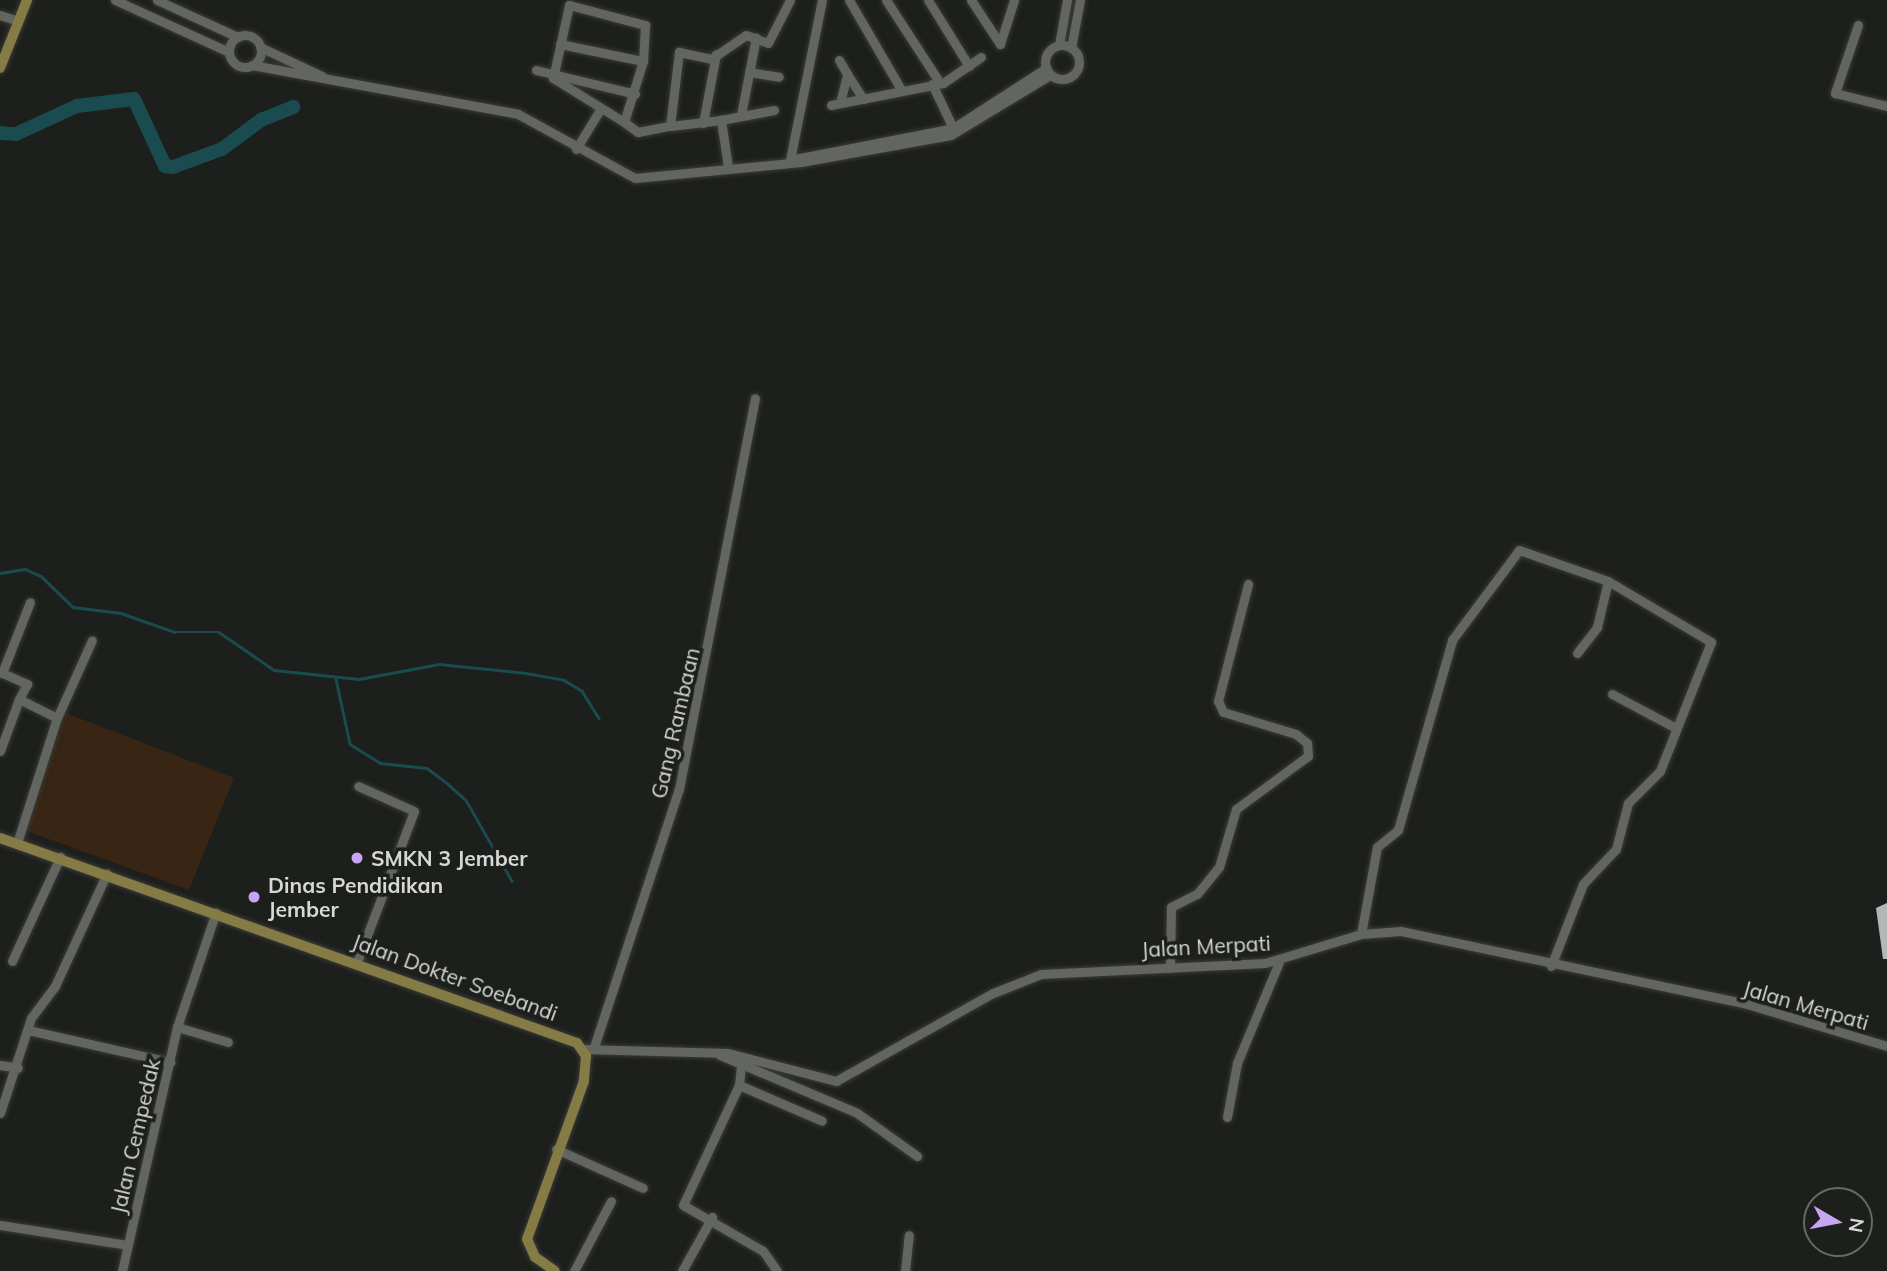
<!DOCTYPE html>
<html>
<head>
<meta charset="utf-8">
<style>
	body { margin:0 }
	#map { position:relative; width:1887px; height:1271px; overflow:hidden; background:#1d1f1c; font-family:Mulish,sans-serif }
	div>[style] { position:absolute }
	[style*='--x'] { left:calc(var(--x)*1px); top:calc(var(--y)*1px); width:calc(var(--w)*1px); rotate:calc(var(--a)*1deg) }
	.green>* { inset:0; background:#382514 }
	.stream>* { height:2.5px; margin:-1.25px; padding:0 1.25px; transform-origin:1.25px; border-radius:1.25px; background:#1a4b4e }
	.river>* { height:14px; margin:-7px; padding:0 7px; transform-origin:7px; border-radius:7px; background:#1a4b4e }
	.building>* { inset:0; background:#b2b8b5 }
	.roads { filter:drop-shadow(0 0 2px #393b38) drop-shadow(0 0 2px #393b38) }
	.minor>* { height:9px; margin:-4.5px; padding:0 4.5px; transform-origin:4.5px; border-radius:4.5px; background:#626560 }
	.minor>.ring { margin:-4.5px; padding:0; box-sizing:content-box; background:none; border:9px solid #626560; border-radius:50% }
	.major>* { height:10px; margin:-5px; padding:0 5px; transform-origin:5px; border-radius:5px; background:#857b45 }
	.dots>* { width:19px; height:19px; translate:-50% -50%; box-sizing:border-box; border:4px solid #1d1f1c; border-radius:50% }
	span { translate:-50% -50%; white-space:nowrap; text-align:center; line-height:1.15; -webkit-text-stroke:7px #1d1f1c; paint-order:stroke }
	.street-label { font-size:21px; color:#d6d8d5 }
	.poi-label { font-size:21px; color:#d6d8d5; font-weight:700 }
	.left { translate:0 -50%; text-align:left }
	.north { position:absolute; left:1803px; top:1187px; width:70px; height:70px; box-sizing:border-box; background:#1d1f1c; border:2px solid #676966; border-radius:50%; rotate:100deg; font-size:19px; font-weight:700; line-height:28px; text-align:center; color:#d6d8d5 }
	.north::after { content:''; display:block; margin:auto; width:24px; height:32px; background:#c6a6f0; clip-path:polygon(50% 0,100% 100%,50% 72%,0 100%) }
</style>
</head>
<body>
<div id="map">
	<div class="green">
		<i style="clip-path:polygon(66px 713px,234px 778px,189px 890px,24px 830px)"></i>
	</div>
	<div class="stream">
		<i style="--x:0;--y:573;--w:25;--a:-9"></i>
		<i style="--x:25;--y:569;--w:17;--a:24"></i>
		<i style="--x:41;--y:576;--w:45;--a:44.1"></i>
		<i style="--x:73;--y:607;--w:48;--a:7.1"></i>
		<i style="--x:121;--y:613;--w:57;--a:19.4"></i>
		<i style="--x:175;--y:632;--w:44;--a:0"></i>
		<i style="--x:219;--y:632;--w:67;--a:34.6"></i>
		<i style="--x:274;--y:670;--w:85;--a:6"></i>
		<i style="--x:359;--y:679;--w:81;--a:-10.6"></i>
		<i style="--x:439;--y:664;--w:87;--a:5.9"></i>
		<i style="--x:526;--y:673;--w:39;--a:10"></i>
		<i style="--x:564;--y:680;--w:21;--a:31"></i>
		<i style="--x:582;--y:691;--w:32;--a:58"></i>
		<i style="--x:336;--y:679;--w:66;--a:77.8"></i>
		<i style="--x:350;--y:744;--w:36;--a:32"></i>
		<i style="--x:380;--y:763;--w:47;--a:6.1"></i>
		<i style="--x:427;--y:768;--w:26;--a:37"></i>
		<i style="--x:448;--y:784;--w:24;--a:42"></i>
		<i style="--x:466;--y:800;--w:93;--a:60.4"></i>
	</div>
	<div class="river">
		<i style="--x:0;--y:133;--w:16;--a:4"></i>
		<i style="--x:16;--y:134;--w:67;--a:-24.7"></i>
		<i style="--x:77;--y:106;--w:57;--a:-7"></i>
		<i style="--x:134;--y:99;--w:74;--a:65.2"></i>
		<i style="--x:165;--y:166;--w:8;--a:7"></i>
		<i style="--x:173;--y:167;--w:52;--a:-20.2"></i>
		<i style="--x:222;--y:149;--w:49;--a:-36.6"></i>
		<i style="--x:261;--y:120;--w:35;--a:-22"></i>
	</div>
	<div class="building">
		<i style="clip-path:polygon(1887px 903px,1887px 959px,1883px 959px,1876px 908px)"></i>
	</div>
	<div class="roads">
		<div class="minor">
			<i style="--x:115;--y:0;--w:125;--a:24.5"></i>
			<i style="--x:157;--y:0;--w:89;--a:24.6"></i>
			<i style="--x:849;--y:0;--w:105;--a:59.8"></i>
			<i style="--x:886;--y:0;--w:99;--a:57"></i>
			<i style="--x:928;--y:0;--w:78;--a:58.2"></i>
			<i style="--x:971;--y:0;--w:53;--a:56.6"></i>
			<i style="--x:1000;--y:44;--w:46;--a:-72.3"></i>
			<i style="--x:569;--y:5;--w:79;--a:14.7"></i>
			<i style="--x:645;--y:25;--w:36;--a:93"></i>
			<i style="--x:643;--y:61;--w:64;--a:107.3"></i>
			<i style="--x:624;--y:122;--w:84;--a:-148.2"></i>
			<i style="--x:553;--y:78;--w:75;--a:-77.6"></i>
			<i style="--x:0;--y:15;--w:19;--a:18"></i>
			<i style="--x:1858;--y:25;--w:72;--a:108.7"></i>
			<i style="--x:1835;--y:93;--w:54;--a:14"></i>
			<i class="ring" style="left:229px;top:35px;width:23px;height:23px"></i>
			<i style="--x:560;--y:44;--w:85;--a:11.6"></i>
			<i class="ring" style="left:1045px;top:45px;width:25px;height:25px"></i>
			<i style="--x:1059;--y:45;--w:46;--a:-79.9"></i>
			<i style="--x:260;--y:47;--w:68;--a:25.1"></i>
			<i style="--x:1071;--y:48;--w:49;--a:-79.4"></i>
			<i style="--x:839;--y:60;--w:16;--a:60"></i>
			<i style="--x:252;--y:65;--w:270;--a:10.4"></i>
			<i style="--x:518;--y:114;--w:133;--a:28.7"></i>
			<i style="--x:635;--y:178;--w:167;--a:-5.5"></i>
			<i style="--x:801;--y:162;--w:152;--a:-10.2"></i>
			<i style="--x:951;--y:135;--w:116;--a:-31.2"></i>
			<i style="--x:536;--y:70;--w:102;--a:13.6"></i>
			<i style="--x:749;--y:72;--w:30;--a:9"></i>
			<i style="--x:932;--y:84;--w:49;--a:64.5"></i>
			<i style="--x:840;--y:103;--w:30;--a:-76"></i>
			<i style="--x:847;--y:74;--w:30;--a:57"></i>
			<i style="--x:831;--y:105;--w:114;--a:-11.1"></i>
			<i style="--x:943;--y:83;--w:46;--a:-34.4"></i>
			<i style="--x:741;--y:115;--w:79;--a:-79.1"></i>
			<i style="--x:721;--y:120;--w:51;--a:173.3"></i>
			<i style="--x:670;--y:126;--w:75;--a:-83.1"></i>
			<i style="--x:679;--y:52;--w:33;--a:12"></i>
			<i style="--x:711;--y:59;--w:42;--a:-34.4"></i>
			<i style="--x:746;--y:35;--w:23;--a:20"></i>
			<i style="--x:768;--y:43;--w:48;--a:-62.9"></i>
			<i style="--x:624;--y:122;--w:17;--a:36"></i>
			<i style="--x:638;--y:132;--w:33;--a:-11"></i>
			<i style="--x:703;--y:123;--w:70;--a:-79.3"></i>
			<i style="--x:576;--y:149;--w:48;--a:-58.6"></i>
			<i style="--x:790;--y:160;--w:166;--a:-11.1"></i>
			<i style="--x:953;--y:128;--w:111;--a:-32.8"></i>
			<i style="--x:790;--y:160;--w:163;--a:-78.7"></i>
			<i style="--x:728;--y:167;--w:48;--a:-98.5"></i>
			<i style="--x:721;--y:120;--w:54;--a:-10.7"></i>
			<i style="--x:1577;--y:653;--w:33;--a:-52"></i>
			<i style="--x:1597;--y:627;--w:47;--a:-76.6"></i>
			<i style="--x:0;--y:672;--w:30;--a:24"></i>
			<i style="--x:27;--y:684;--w:17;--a:118"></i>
			<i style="--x:19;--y:699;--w:42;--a:26.6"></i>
			<i style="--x:2;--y:673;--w:76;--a:-68.5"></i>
			<i style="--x:1612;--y:694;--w:70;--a:28"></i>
			<i style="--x:0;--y:751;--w:55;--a:-69.9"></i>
			<i style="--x:17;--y:843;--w:131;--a:-72.3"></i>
			<i style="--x:57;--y:718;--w:85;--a:-65.8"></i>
			<i style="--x:1361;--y:934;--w:88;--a:-79.6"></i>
			<i style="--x:1377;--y:847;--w:27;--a:-39"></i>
			<i style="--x:1398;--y:830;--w:198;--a:-74.1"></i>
			<i style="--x:1452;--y:640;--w:112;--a:-53.3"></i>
			<i style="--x:1519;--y:550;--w:94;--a:19.2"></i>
			<i style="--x:1608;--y:581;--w:120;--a:30.6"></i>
			<i style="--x:1711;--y:642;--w:139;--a:111.6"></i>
			<i style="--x:1660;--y:771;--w:45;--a:135"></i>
			<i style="--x:1628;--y:803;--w:48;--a:104.6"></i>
			<i style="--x:1616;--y:849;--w:48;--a:133.3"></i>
			<i style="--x:1583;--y:884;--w:88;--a:111.3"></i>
			<i style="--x:12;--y:961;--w:115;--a:-65.2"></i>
			<i style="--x:357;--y:962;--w:161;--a:-69.3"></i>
			<i style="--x:414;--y:811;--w:61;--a:-155.9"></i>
			<i style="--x:1170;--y:968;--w:61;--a:-89.1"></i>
			<i style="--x:1171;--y:907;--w:29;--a:-27"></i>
			<i style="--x:1197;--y:894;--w:35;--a:-51"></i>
			<i style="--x:1219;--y:867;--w:60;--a:-73.7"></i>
			<i style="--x:1236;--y:809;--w:89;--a:-36.4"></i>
			<i style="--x:1308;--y:756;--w:13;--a:-94"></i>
			<i style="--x:1307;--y:743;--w:14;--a:-141"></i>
			<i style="--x:1296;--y:734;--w:76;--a:-163.2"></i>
			<i style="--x:1223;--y:712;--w:12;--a:-114"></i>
			<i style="--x:1218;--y:701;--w:121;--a:-75.6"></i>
			<i style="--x:177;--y:1027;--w:53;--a:16.4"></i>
			<i style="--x:28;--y:1030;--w:146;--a:12.7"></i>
			<i style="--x:594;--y:1047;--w:272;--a:-71.8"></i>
			<i style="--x:679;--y:789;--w:398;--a:-79"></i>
			<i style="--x:583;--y:1049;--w:145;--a:1.6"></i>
			<i style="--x:728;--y:1053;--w:112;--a:14.5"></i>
			<i style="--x:836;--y:1081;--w:180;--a:-29.3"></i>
			<i style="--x:993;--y:993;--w:52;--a:-21.6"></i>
			<i style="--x:1041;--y:974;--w:224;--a:-2.8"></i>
			<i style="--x:1265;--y:963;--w:100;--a:-16.8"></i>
			<i style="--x:1361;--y:934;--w:40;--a:-4.3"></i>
			<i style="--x:1401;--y:931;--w:354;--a:11.9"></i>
			<i style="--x:1747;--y:1004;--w:146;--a:16.7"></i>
			<i style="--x:720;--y:1055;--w:149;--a:22.9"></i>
			<i style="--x:857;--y:1113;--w:74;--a:35.6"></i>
			<i style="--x:0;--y:1065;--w:18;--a:9"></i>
			<i style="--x:741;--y:1066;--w:19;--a:96"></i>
			<i style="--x:739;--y:1085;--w:132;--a:115"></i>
			<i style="--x:683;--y:1205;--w:92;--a:29.9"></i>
			<i style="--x:763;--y:1251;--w:24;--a:55"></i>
			<i style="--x:739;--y:1085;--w:90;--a:23.4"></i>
			<i style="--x:0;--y:1113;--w:100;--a:-71.9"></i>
			<i style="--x:31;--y:1018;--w:40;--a:-53"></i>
			<i style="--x:55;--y:986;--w:124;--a:-65.3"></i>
			<i style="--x:1227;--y:1117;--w:55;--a:-79.5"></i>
			<i style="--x:1237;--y:1063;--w:109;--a:-67.4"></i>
			<i style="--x:556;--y:1149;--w:95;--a:24.1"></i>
			<i style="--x:0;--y:1225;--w:129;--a:8.9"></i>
			<i style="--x:122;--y:1271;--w:250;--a:-77.3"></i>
			<i style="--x:177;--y:1027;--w:121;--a:-71.3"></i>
			<i style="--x:574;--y:1271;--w:79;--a:-62.1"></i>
			<i style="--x:682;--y:1271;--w:62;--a:-60.9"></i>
			<i style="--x:905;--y:1271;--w:36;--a:-84"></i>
		</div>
		<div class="major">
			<i style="--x:0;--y:68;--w:73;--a:-68.3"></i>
			<i style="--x:0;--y:838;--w:612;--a:19.56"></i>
			<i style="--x:577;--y:1043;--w:16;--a:55"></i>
			<i style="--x:586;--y:1056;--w:25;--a:95"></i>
			<i style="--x:584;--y:1081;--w:168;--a:109.8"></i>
			<i style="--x:527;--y:1239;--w:20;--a:66"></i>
			<i style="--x:535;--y:1257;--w:24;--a:35"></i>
		</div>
	</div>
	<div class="dots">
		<i style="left:357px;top:858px;background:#c6a6f0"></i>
		<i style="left:254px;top:897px;background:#c6a6f0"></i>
	</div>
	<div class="street-label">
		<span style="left:675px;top:723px;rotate:-77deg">Gang Rambaan</span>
		<span style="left:1206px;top:946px;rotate:-3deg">Jalan Merpati</span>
		<span style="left:455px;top:977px;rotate:20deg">Jalan Dokter Soebandi</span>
		<span style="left:1806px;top:1005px;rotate:16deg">Jalan Merpati</span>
		<span style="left:135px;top:1136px;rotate:-77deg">Jalan Cempedak</span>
	</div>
	<div class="poi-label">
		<span class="left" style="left:371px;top:858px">SMKN 3 Jember</span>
		<span class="left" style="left:268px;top:897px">Dinas Pendidikan<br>Jember</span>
	</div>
	<div class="north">N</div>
</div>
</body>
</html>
